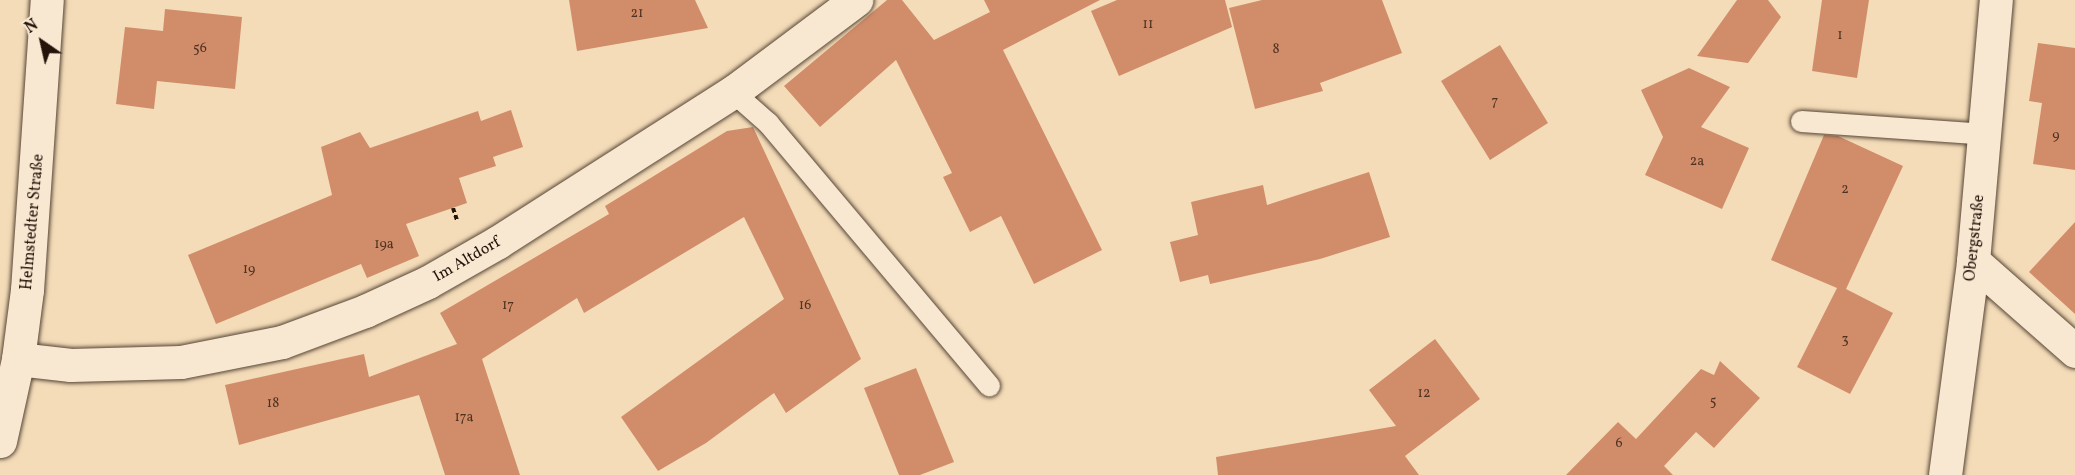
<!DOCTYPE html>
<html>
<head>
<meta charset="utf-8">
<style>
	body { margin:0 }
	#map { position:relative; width:2075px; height:475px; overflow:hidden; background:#f4dcb9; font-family:Vollkorn,serif }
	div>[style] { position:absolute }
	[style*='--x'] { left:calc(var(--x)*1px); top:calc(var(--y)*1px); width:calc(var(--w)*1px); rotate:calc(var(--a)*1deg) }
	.building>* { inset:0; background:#d18d6a }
	.path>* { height:4px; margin-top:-2px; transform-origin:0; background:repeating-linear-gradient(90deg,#231309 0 4.5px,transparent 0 7.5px) }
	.roads { filter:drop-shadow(0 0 2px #574535) drop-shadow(0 0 2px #574535) }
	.lane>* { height:21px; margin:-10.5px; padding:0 10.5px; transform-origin:10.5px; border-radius:10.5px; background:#f8e8d2 }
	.street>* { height:33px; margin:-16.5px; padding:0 16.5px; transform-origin:16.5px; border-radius:16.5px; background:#f8e8d2 }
	.secondary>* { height:33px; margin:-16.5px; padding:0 16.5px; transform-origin:16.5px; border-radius:16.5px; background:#f8e8d2 }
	span { translate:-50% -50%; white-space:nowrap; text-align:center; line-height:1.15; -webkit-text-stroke:6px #f8e8d2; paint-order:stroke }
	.number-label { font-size:14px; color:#4e3221 }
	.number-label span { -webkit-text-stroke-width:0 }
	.street-label { font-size:16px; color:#231309 }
	.north { position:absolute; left:12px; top:12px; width:60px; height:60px; -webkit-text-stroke:4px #f8e8d2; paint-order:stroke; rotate:326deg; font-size:16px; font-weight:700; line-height:24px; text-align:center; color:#231309 }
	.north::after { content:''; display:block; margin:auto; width:21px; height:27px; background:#231309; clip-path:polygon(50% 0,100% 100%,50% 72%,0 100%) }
</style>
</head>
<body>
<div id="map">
	<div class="building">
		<i style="clip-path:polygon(569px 0,695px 0,708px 28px,577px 51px)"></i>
		<i style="clip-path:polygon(887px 0,902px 0,934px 40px,990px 12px,984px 0,1100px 0,1003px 50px,1102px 250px,1034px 284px,1001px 216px,970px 232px,943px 177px,952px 173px,896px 60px,820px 127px,784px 86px)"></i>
		<i style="clip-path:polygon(1117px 0,1225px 0,1232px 27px,1119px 76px,1091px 11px)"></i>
		<i style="clip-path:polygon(1262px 0,1382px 0,1402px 53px,1320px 83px,1323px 91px,1255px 109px,1229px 8px)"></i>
		<i style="clip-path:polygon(1737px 0,1768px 0,1781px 17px,1748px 63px,1697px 56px)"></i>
		<i style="clip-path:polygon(1822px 0,1869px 0,1857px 78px,1812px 71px)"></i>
		<i style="clip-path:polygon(165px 9px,242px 17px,235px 89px,157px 81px,154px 109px,116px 104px,125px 27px,163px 31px)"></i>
		<i style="clip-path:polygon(2038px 43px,2075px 48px,2075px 170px,2033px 164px,2042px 103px,2029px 101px)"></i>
		<i style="clip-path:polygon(1500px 45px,1548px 123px,1490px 160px,1441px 81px)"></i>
		<i style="clip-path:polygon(1689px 68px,1730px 87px,1701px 127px,1749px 148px,1722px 209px,1645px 175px,1663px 137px,1641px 90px)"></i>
		<i style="clip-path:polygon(511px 110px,523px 147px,493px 157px,496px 166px,459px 178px,467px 203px,406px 224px,419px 256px,367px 278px,361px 264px,216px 324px,188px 255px,332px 195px,321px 147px,360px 132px,370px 148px,478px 111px,481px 121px)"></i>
		<i style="clip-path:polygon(753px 127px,861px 359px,786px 413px,774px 393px,706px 443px,658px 471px,621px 417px,784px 299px,744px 217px,584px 313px,577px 298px,482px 359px,520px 475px,445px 475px,419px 395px,239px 445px,225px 385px,364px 354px,369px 377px,457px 344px,440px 313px,609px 214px,605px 206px,727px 131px)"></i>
		<i style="clip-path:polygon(1824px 135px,1838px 136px,1903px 166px,1846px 289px,1893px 313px,1850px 394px,1797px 367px,1837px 288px,1771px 260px)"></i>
		<i style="clip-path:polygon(1369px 172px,1390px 237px,1320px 259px,1210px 284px,1208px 275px,1180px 282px,1170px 242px,1198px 235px,1191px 202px,1263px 185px,1267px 205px)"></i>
		<i style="clip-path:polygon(2075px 222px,2075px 314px,2029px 272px)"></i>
		<i style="clip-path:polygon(1435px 339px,1480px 399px,1405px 456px,1419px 475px,1218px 475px,1216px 457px,1396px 426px,1369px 390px)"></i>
		<i style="clip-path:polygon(1720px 361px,1760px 398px,1714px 448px,1696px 432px,1664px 466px,1673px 475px,1566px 475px,1618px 422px,1636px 439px,1701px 369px,1714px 375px)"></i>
		<i style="clip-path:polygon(916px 368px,954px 462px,920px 475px,899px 475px,864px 388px)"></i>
	</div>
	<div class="path">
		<i style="--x:453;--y:208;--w:13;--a:72"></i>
	</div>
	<div class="roads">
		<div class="lane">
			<i style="--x:733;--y:92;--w:47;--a:41.5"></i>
			<i style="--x:768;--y:123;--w:343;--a:49.9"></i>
			<i style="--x:1801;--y:121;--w:185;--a:4"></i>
		</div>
		<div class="street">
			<i style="--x:1973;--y:261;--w:136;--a:41.4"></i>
			<i style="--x:18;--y:359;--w:53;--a:6.5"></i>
			<i style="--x:71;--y:365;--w:110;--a:-1.6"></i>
			<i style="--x:181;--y:362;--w:103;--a:-11.2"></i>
			<i style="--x:282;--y:342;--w:89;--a:-20.5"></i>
			<i style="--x:365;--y:311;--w:69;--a:-24.7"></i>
			<i style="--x:428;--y:282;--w:81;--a:-29.7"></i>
			<i style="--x:498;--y:242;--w:279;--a:-32.6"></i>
			<i style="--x:733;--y:92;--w:154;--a:-36.8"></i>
			<i style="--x:1945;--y:475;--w:216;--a:-82.5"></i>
			<i style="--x:1973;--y:261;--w:262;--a:-85"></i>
		</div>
		<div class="secondary">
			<i style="--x:0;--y:441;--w:84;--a:-77.6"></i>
			<i style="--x:18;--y:359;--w:70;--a:-82.6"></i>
			<i style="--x:27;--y:290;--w:291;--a:-86.1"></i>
		</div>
	</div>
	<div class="number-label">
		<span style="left:637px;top:14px">21</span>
		<span style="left:1148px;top:25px">11</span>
		<span style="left:1840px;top:36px">1</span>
		<span style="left:200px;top:49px">56</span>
		<span style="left:1276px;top:50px">8</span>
		<span style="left:1495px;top:102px">7</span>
		<span style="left:2056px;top:136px">9</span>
		<span style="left:1697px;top:162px">2a</span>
		<span style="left:1845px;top:190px">2</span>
		<span style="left:384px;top:245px">19a</span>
		<span style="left:249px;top:270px">19</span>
		<span style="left:508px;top:306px">17</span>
		<span style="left:805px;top:306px">16</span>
		<span style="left:1845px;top:340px">3</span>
		<span style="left:1424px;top:394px">12</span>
		<span style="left:1713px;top:402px">5</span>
		<span style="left:273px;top:404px">18</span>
		<span style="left:464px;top:418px">17a</span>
		<span style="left:1619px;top:444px">6</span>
	</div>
	<div class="street-label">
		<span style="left:33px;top:222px;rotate:-85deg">Helmstedter Straße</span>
		<span style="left:1975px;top:238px;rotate:-84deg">Obergstraße</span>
		<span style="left:467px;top:260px;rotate:-30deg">Im Altdorf</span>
	</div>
	<div class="north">N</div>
</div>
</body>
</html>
